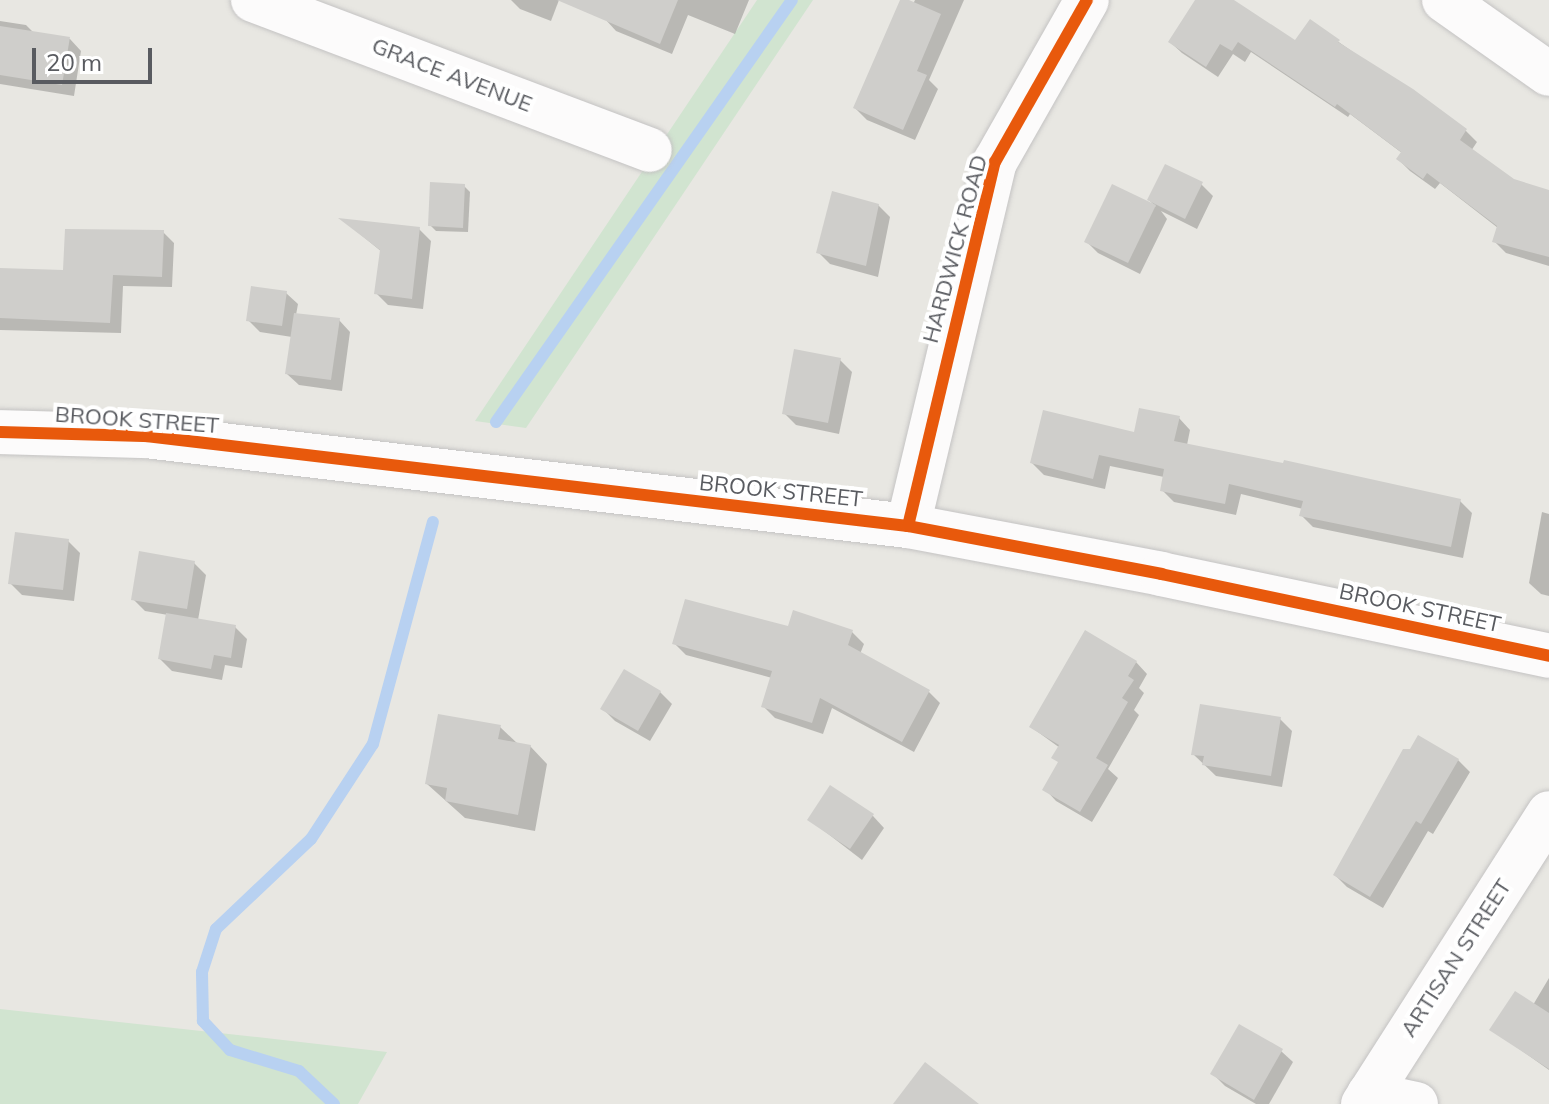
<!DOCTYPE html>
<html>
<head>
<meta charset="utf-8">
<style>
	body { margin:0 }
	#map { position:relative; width:1549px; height:1104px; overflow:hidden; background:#e8e7e2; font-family:Mulish,sans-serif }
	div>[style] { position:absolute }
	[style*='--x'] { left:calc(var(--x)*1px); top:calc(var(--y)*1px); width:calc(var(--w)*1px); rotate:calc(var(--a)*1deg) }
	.green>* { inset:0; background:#d1e4d0 }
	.shadow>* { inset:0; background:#0003 }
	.stream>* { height:12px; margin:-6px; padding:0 6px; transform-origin:6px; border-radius:6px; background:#b8d1f1 }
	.building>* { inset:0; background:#cfcecb }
	.roads { filter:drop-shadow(0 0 2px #c4c3c3) drop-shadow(0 0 2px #c4c3c3) }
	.minor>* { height:44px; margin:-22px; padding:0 22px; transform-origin:22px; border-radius:22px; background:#fcfbfb }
	.tertiary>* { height:44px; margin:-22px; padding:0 22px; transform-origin:22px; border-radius:22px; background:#fcfbfb }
	.cycleway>* { height:12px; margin:-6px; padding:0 6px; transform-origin:6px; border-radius:6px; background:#e8590c }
	span { translate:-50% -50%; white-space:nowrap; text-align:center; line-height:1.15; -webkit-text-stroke:8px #fff; paint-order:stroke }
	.street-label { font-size:22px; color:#595b60 }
	.scale { position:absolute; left:32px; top:48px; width:120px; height:36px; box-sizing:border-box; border:4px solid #595b60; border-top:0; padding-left:10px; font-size:24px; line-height:28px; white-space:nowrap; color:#595b60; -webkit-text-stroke:6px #fff; paint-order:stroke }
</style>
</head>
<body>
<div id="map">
	<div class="green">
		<i style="clip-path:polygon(757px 0,813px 0,526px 428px,475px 421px)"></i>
		<i style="clip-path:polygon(0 1009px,257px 1037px,387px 1052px,358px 1104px,0 1104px)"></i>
	</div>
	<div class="shadow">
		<i style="clip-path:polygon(511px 0,559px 0,551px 21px,520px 9px)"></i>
		<i style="clip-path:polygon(613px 0,749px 0,735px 34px,688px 15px,672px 54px,616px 31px,605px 19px)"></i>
		<i style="clip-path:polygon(902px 0,913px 4px,915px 0,964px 0,929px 80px,938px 89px,915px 140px,867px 120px,855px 108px)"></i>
		<i style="clip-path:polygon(1198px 0,1227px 0,1296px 43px,1310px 22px,1466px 131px,1477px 142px,1471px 151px,1513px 181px,1549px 192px,1549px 266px,1506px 253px,1494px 241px,1498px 228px,1440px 183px,1435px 189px,1410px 171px,1398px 159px,1402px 153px,1350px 114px,1348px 117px,1251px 52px,1245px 62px,1233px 54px,1218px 77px,1182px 53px,1170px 42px)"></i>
		<i style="clip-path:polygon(0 21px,26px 25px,35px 34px,70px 39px,81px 51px,74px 96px,0 84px)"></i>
		<i style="clip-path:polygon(1201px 184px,1213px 196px,1197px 229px,1161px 211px,1167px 219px,1140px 274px,1098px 253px,1086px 241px,1113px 186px,1156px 207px,1149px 200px)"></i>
		<i style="clip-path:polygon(464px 186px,470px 192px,468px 232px,436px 231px,430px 225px)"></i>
		<i style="clip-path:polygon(878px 205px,890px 217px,878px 277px,830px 264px,818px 252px)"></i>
		<i style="clip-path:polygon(344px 221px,419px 229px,431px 241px,423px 309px,388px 305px,376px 293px,382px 252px)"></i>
		<i style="clip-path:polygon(163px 232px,174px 243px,172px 287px,123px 286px,121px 333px,0 330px,0 270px,65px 272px)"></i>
		<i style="clip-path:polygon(286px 293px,298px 304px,296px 315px,339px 320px,350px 332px,342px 391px,299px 385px,287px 374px,292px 337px,260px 332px,248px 320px)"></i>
		<i style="clip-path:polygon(840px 360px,852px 372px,839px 434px,796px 425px,784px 413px)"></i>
		<i style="clip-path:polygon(1179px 418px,1190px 430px,1187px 445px,1460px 501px,1472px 513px,1463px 558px,1313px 527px,1302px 516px,1303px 509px,1241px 494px,1236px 515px,1174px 502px,1162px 490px,1164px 477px,1110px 466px,1105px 489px,1044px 475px,1032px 463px,1136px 435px)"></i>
		<i style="clip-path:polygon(1542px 512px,1549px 514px,1549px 596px,1541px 594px,1529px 583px)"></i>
		<i style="clip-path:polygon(68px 541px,80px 553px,74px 601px,22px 595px,10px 583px)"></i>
		<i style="clip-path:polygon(194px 563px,206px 575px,198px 620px,235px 627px,247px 639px,242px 668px,225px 665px,222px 680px,172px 671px,160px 659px,168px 615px,145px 611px,133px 599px)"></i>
		<i style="clip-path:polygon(789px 629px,852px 632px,864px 644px,860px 654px,928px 691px,940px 703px,914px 752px,832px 708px,823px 734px,775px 718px,763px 706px,772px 678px,686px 655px,674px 643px)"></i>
		<i style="clip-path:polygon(1136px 662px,1147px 674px,1139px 688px,1144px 693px,1134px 710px,1139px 715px,1108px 769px,1118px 778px,1092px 822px,1056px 801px,1045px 789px,1060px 764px,1060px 748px,1031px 727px)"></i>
		<i style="clip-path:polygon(660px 692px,672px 704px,650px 741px,615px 721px,603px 709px)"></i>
		<i style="clip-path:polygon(1280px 719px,1292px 731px,1282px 787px,1216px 776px,1193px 754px)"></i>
		<i style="clip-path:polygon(500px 727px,518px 744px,530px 746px,547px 764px,535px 831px,465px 818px,427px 784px)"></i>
		<i style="clip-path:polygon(1458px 760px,1470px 772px,1433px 834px,1428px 831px,1383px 908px,1347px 887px,1335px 875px)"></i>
		<i style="clip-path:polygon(873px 816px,884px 828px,862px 860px,810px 820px)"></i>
		<i style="clip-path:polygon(1549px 978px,1549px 1070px,1491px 1029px,1533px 1005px)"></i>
		<i style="clip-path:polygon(1281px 1051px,1293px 1062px,1269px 1104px,1256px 1104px,1225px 1086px,1213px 1074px)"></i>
	</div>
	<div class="stream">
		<i style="--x:496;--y:422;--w:515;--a:-54.95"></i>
		<i style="--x:334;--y:1104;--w:48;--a:-136.7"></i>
		<i style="--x:299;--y:1071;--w:72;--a:-163.1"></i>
		<i style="--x:230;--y:1050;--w:40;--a:-133"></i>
		<i style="--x:203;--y:1021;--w:49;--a:-91.2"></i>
		<i style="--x:202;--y:972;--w:45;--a:-72"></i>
		<i style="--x:216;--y:929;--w:131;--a:-43.5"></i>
		<i style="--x:311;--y:839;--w:113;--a:-56.9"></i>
		<i style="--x:373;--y:744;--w:230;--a:-74.9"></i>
	</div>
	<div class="building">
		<i style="clip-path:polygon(557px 0,678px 0,660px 44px)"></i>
		<i style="clip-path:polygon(900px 0,909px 0,941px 14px,917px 71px,927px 75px,903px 130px,853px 108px)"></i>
		<i style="clip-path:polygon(1195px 0,1234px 0,1295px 40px,1310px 19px,1340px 40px,1338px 42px,1413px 89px,1467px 129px,1460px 140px,1514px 179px,1549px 190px,1549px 257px,1492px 242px,1497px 226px,1427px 173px,1423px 179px,1396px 159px,1401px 152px,1337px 104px,1335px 107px,1238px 42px,1232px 51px,1220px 44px,1206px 67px,1168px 42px)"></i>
		<i style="clip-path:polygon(0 26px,70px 37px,62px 85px,0 75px)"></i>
		<i style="clip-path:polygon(1165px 164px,1203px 182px,1185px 219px,1147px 200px)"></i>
		<i style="clip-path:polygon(430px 182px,465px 184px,463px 228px,428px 226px)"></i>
		<i style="clip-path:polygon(1112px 184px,1156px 205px,1128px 263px,1084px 242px)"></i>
		<i style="clip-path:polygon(832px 191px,879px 204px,866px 266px,816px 253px)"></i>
		<i style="clip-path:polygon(338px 218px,420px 227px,412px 299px,374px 294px,380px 250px)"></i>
		<i style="clip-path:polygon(65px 229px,164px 230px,162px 277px,113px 275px,110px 323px,0 318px,0 268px,63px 270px)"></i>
		<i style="clip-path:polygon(251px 286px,287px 291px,282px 326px,246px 321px)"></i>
		<i style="clip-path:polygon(294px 313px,340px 318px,331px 380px,285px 374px)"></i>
		<i style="clip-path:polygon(794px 349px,841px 358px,828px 423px,782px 414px)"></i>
		<i style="clip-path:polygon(1139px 408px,1180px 416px,1174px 441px,1283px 463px,1284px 460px,1461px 499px,1451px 547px,1299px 516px,1303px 501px,1229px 484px,1225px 504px,1160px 491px,1164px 469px,1099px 455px,1093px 479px,1030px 463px,1043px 410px,1134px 432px)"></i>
		<i style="clip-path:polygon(15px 532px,69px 539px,63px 590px,8px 584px)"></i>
		<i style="clip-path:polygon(139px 551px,195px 561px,187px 609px,131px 600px)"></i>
		<i style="clip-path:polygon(685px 599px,788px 626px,793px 610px,853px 630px,848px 645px,930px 690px,902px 742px,820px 698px,812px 723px,761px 707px,772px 671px,672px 644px)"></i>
		<i style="clip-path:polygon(166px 613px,236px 625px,231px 658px,214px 655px,211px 669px,158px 659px)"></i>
		<i style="clip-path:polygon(1085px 630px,1137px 661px,1128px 676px,1134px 680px,1122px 698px,1128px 702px,1096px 758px,1108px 765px,1080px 812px,1042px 790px,1058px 762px,1051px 758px,1059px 745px,1029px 727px)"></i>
		<i style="clip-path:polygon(624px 669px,661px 691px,638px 731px,600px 709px)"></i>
		<i style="clip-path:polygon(1200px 704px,1281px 717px,1271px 776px,1202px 765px,1204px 756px,1191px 755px)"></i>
		<i style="clip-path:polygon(438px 714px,501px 725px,498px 739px,531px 745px,518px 815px,445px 801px,447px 788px,425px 784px)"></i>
		<i style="clip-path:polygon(1418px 735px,1459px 759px,1421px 824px,1416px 821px,1370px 897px,1333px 875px,1403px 749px,1410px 749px)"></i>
		<i style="clip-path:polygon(830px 785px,874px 814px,850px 849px,807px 820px)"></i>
		<i style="clip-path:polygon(1515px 991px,1549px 1013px,1549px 1069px,1489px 1030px)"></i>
		<i style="clip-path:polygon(1239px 1024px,1283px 1049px,1254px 1100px,1210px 1074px)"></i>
		<i style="clip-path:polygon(925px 1062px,979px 1104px,893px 1104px)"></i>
	</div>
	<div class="roads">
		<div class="minor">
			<i style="--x:253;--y:0;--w:424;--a:20.7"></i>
			<i style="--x:1444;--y:0;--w:128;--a:35.2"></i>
			<i style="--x:908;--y:526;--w:374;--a:-76.6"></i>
			<i style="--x:995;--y:162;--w:186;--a:-60.4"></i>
			<i style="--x:1369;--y:1094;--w:48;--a:12"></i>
			<i style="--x:1363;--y:1104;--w:345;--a:-57.4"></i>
		</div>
		<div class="tertiary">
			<i style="--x:0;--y:432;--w:146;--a:1.6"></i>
			<i style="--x:146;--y:436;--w:767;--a:6.74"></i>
			<i style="--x:908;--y:526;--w:258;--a:10.7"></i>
			<i style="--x:1161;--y:574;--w:397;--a:11.9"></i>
		</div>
	</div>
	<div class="cycleway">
		<i style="--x:0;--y:432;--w:146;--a:1.6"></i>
		<i style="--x:146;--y:436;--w:767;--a:6.74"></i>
		<i style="--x:908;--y:526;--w:258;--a:10.7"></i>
		<i style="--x:1161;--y:574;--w:397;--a:11.9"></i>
		<i style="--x:908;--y:526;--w:374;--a:-76.6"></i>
		<i style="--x:995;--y:162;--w:186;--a:-60.4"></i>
	</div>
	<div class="street-label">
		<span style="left:452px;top:75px;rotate:21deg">GRACE AVENUE</span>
		<span style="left:955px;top:249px;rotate:-75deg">HARDWICK ROAD</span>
		<span style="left:137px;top:420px;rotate:4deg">BROOK STREET</span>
		<span style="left:781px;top:491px;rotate:6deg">BROOK STREET</span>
		<span style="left:1420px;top:608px;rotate:12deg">BROOK STREET</span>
		<span style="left:1456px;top:958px;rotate:-57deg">ARTISAN STREET</span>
	</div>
	<div class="scale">20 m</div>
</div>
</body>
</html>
